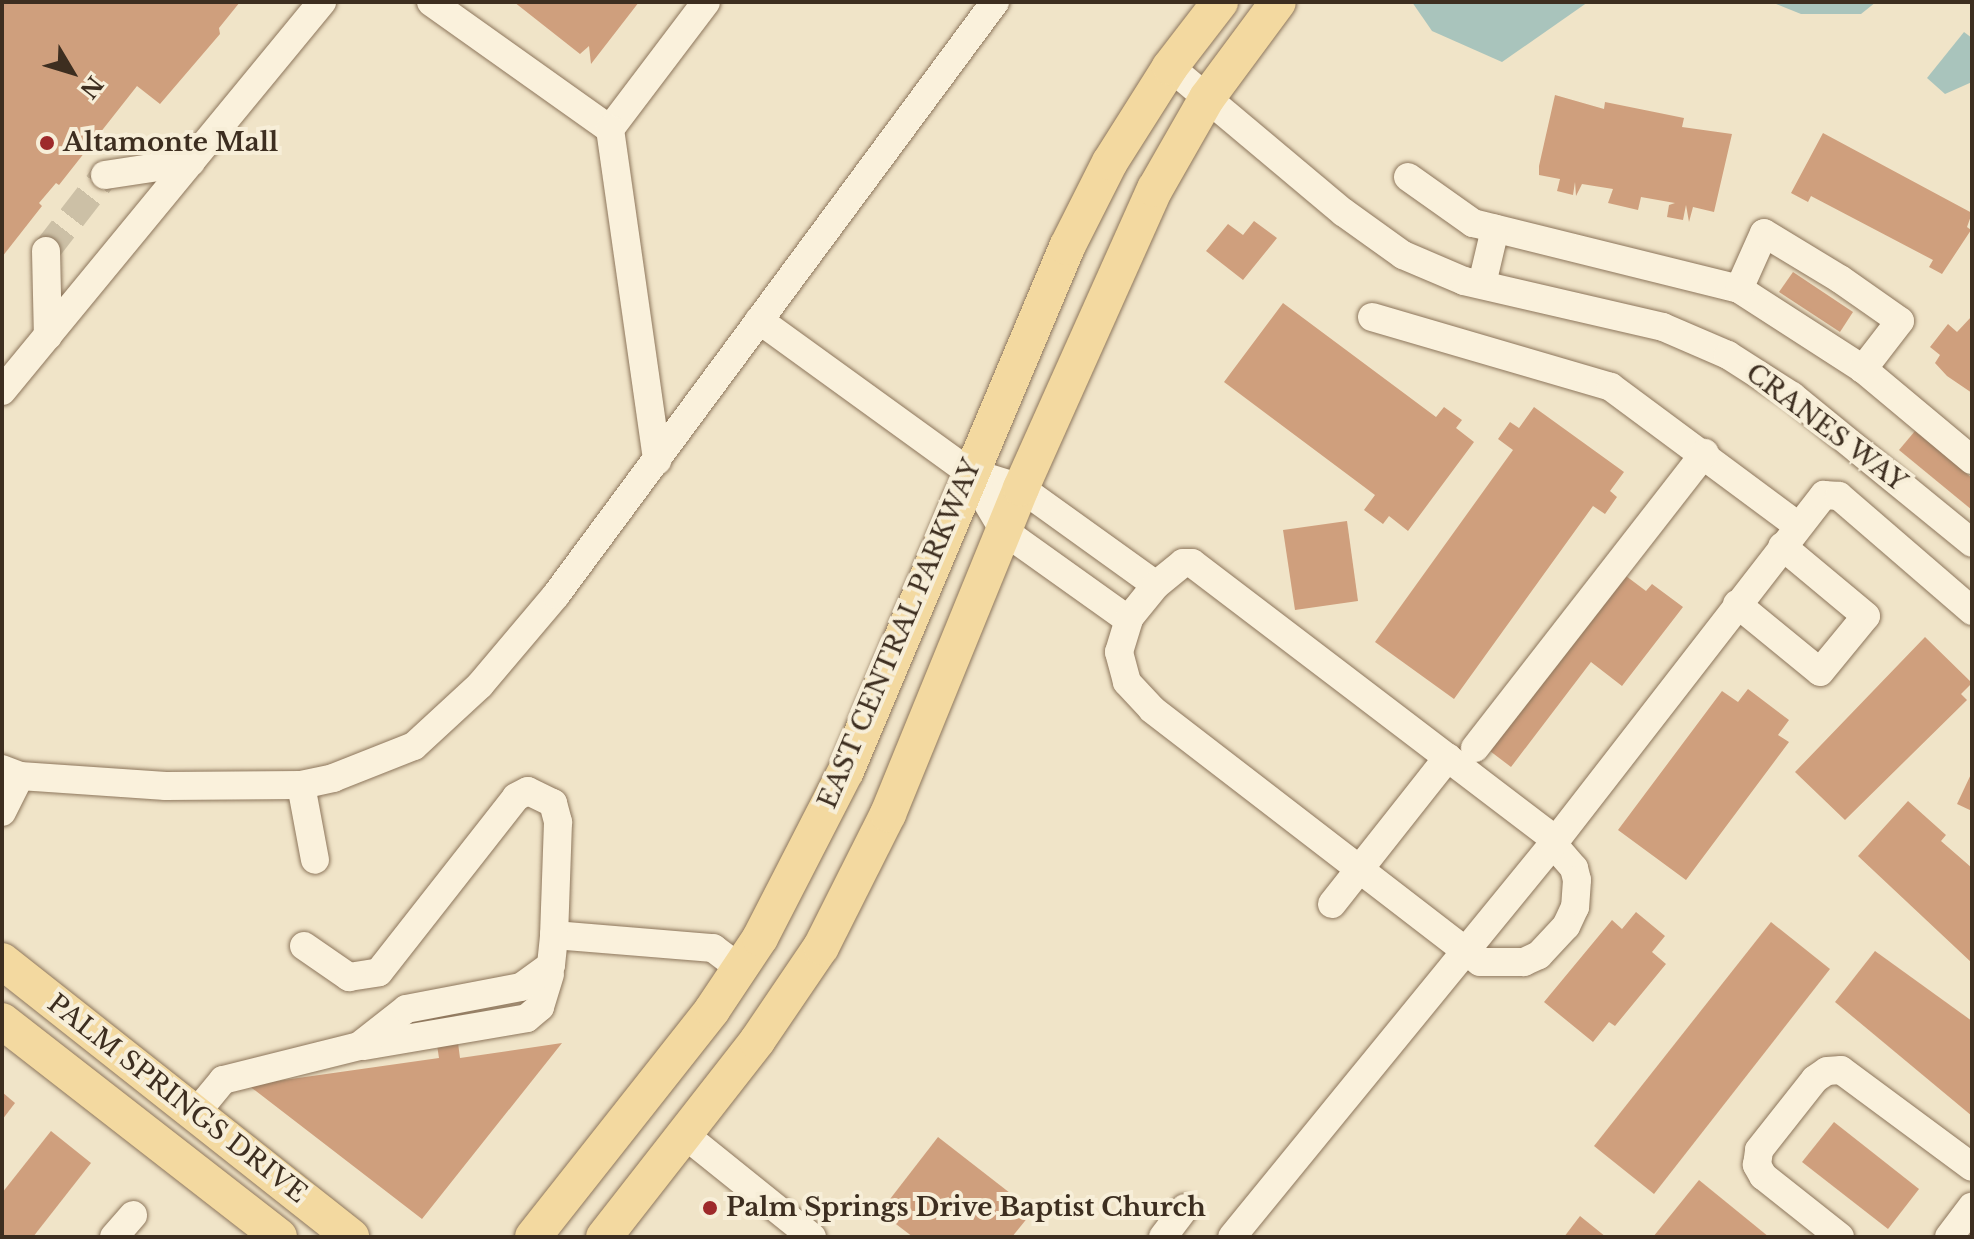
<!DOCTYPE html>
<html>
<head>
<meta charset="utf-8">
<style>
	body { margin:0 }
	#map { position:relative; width:1974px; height:1239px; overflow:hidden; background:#f0e4c8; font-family:"Libre Baskerville",serif }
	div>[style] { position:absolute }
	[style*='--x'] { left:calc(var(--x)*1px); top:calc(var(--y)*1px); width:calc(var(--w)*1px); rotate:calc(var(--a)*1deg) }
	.water>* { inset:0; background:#a9c4bc }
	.building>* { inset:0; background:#cf9f7d }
	.minor-tunnel>* { height:28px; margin-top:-14px; transform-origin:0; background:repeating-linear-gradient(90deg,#ccc0a6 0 28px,transparent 0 42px) }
	.roads { filter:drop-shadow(0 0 2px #8d765c) drop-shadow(0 0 2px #8d765c) }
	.minor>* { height:28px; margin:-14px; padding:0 14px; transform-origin:14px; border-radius:14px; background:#faf1dc }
	.major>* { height:36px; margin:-18px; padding:0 18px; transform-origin:18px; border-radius:18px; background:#f3d9a0 }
	.dots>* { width:22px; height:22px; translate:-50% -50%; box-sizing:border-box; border:4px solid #f7eed8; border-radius:50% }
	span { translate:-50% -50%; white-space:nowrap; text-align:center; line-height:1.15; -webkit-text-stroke:8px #f7eed8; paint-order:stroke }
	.poi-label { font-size:26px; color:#3d2e20; font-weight:700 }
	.left { translate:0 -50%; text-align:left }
	.street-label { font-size:26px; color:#3d2e20 }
	.frame { position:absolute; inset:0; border:4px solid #3d2e20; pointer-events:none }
	.north { position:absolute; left:32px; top:32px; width:80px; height:80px; -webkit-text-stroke:6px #f7eed8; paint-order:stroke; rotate:128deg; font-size:22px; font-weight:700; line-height:32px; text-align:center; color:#3d2e20 }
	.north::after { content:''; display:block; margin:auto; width:28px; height:36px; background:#3d2e20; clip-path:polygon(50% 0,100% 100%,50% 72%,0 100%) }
</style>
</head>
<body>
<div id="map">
	<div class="water">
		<i style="clip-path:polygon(1412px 2px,1588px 2px,1502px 62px,1432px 31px)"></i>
		<i style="clip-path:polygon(1771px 2px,1876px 2px,1861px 14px,1801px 14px)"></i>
		<i style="clip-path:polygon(1964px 32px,1972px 38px,1972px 82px,1945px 94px,1927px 78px)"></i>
	</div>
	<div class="building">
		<i style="clip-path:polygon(2px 2px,240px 2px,219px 28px,220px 34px,160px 104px,137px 86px,59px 185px,56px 183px,39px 203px,42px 206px,2px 257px)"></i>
		<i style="clip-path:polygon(514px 2px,639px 2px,591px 64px,589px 46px,580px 54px)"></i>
		<i style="clip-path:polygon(1555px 95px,1604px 109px,1605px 102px,1684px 118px,1682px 127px,1732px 134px,1714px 212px,1693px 207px,1689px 222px,1686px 205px,1683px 220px,1667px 217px,1669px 205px,1675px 203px,1641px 197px,1638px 210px,1608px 203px,1613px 189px,1582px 184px,1576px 196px,1575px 182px,1573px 195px,1557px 191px,1560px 179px,1539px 175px,1539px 166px)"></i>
		<i style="clip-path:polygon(1823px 133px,1972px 213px,1967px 227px,1971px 230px,1942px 274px,1929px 267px,1933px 260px,1811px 196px,1808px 202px,1791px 193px)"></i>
		<i style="clip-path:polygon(1254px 221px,1277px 238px,1243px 280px,1206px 251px,1228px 224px,1243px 235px)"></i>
		<i style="clip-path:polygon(1793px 272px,1853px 312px,1840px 332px,1779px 292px)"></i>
		<i style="clip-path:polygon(1283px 303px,1436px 417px,1444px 407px,1462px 420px,1456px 428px,1474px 442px,1408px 531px,1389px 516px,1383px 524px,1364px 510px,1375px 495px,1224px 382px)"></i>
		<i style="clip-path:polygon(1972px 316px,1972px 393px,1947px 376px,1935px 363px,1940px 355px,1930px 347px,1948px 324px,1957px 332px)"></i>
		<i style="clip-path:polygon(1534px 407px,1624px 472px,1610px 491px,1617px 497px,1605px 514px,1593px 506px,1454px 699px,1375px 642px,1513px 450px,1498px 439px,1510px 422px,1519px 428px)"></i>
		<i style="clip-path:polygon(1915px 431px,1972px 478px,1972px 510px,1899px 450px)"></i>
		<i style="clip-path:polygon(1347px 521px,1358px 601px,1295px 610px,1283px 530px)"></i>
		<i style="clip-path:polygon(1626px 576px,1646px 591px,1652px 584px,1683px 607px,1622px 686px,1591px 662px,1511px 767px,1490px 751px)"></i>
		<i style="clip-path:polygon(1925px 637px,1972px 683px,1961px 694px,1967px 700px,1845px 820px,1795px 772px)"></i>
		<i style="clip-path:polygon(1748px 689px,1789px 720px,1778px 735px,1789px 742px,1686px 880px,1618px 830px,1722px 691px,1738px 702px)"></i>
		<i style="clip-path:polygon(1972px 772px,1972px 811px,1957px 804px)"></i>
		<i style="clip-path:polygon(1908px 801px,1946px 835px,1941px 841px,1972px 868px,1972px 963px,1858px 856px)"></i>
		<i style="clip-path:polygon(1636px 912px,1665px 936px,1652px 952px,1666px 964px,1615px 1026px,1609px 1022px,1593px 1042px,1544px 1002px,1612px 920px,1622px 929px)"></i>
		<i style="clip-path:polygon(1771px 922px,1830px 969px,1654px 1194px,1594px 1146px)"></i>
		<i style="clip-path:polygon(1875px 951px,1972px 1021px,1972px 1116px,1835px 1002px)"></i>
		<i style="clip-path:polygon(451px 989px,460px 1058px,562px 1043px,422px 1219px,248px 1085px,439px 1058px,429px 992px)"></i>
		<i style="clip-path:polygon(2px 1092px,15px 1103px,2px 1120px)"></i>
		<i style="clip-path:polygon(1834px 1122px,1919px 1189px,1888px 1229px,1802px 1162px)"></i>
		<i style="clip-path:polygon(51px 1131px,91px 1163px,33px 1237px,2px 1237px,2px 1193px)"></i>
		<i style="clip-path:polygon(938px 1137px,1033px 1211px,1012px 1237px,913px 1237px,880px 1212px)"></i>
		<i style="clip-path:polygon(1699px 1180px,1769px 1237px,1653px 1237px)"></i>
		<i style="clip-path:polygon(1580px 1216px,1606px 1237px,1564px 1237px)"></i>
	</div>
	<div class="minor-tunnel">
		<i style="--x:46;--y:251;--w:96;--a:-52.2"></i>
	</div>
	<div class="roads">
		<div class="minor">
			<i style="--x:431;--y:2;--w:219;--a:35.4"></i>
			<i style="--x:610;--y:129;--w:159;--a:-52.9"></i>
			<i style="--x:1170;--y:67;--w:226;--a:40"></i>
			<i style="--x:1343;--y:212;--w:74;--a:35.6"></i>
			<i style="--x:1403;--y:255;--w:66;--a:23.1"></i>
			<i style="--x:1464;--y:281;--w:204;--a:13"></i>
			<i style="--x:1663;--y:327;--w:71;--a:23.3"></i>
			<i style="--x:1728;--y:355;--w:76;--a:32.6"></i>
			<i style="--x:1792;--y:396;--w:232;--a:39.2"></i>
			<i style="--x:610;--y:129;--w:335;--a:81.9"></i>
			<i style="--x:105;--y:175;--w:87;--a:-8.6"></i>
			<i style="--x:1408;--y:177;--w:80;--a:35.3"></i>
			<i style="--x:1473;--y:223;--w:274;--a:13.9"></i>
			<i style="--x:1739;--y:289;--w:148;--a:32.8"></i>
			<i style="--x:1863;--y:369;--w:142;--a:39.9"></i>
			<i style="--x:46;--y:251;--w:85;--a:88.7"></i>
			<i style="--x:1482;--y:284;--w:57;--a:-76.7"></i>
			<i style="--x:1739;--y:289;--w:61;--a:-65.9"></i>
			<i style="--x:1764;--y:233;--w:89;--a:31.2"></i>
			<i style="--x:1840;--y:279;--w:73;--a:35"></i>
			<i style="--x:1900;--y:321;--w:61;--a:127.6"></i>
			<i style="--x:1372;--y:317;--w:249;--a:16.3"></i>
			<i style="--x:1611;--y:387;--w:233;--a:36.6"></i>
			<i style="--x:759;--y:320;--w:259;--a:35.9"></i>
			<i style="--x:969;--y:472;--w:54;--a:17.1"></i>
			<i style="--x:1021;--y:488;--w:166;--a:35.7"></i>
			<i style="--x:2;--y:391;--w:504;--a:-50.56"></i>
			<i style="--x:969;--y:472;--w:69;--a:59.3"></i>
			<i style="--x:1004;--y:531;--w:153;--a:35.5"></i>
			<i style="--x:1737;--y:604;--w:107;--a:39.3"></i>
			<i style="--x:1820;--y:672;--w:72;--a:-50.6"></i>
			<i style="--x:1866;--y:616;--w:109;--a:-140.2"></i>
			<i style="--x:1475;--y:748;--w:374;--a:-52.1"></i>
			<i style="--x:2;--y:769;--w:19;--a:21"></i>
			<i style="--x:20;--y:776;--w:146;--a:3.9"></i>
			<i style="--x:166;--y:786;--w:135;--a:-0.4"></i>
			<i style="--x:301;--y:785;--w:33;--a:-12"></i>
			<i style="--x:333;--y:778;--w:87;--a:-21.6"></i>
			<i style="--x:414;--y:746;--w:90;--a:-42.7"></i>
			<i style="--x:480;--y:685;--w:118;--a:-49.8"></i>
			<i style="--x:556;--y:595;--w:738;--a:-53.49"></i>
			<i style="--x:301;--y:785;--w:76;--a:79.4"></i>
			<i style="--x:2;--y:812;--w:40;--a:-63.4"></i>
			<i style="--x:1553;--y:844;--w:32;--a:49"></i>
			<i style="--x:1574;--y:868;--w:12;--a:76"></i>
			<i style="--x:1577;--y:880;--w:27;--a:94"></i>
			<i style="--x:1575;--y:907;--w:21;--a:115"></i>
			<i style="--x:1566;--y:926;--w:40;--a:133"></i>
			<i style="--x:1539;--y:955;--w:17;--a:155"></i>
			<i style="--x:1524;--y:962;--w:44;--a:180"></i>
			<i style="--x:1480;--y:962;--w:414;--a:-142.4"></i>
			<i style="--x:1152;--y:709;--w:37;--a:-133"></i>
			<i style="--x:1127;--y:682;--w:31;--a:-105"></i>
			<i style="--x:1119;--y:652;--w:37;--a:-73"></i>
			<i style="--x:1130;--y:617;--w:41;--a:-50.9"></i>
			<i style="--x:1156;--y:585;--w:35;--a:-39"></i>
			<i style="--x:1183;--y:563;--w:9;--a:0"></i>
			<i style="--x:1192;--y:563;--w:457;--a:37.3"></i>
			<i style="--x:1332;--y:904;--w:187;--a:-51.7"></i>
			<i style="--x:304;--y:946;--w:55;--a:34.6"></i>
			<i style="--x:349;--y:977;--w:30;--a:-9"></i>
			<i style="--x:379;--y:972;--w:222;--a:-51.9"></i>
			<i style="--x:516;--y:797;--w:13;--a:-27"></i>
			<i style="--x:528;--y:791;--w:28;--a:26"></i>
			<i style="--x:553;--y:803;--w:20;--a:75"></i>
			<i style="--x:558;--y:822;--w:113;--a:92"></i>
			<i style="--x:554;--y:935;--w:160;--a:4.7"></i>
			<i style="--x:713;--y:948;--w:34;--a:37"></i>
			<i style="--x:364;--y:1046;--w:165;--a:-9.7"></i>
			<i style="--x:527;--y:1018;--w:17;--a:-40"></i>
			<i style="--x:540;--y:1007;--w:34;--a:-73"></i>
			<i style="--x:195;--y:1114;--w:44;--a:-50.5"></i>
			<i style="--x:223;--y:1080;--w:140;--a:-14"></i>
			<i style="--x:359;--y:1046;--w:60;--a:-38.2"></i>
			<i style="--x:406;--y:1009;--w:117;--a:-10.8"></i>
			<i style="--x:521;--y:987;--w:37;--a:-36"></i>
			<i style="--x:551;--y:965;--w:30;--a:-84"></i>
			<i style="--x:685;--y:1135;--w:163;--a:38.8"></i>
			<i style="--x:114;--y:1237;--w:29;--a:-49"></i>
			<i style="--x:1163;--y:1237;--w:36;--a:-53"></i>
			<i style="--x:1232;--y:1237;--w:507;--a:-50.76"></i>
			<i style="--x:1553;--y:844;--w:442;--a:-52.2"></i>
			<i style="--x:1824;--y:495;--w:15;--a:4"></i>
			<i style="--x:1839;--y:496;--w:176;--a:40.8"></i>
			<i style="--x:1840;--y:1237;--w:98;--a:-141.6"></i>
			<i style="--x:1763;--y:1176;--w:13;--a:-119"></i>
			<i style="--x:1757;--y:1165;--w:15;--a:-82"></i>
			<i style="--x:1759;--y:1150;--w:90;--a:-51.7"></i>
			<i style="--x:1815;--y:1079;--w:14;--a:-34"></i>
			<i style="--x:1827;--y:1071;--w:14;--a:-4"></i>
			<i style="--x:1841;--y:1070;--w:163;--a:36.5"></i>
			<i style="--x:1949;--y:1237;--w:38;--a:-53"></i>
		</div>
		<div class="major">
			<i style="--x:2;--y:961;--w:445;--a:38.3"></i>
			<i style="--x:2;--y:1021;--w:351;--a:37.9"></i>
			<i style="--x:533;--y:1237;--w:289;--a:-51.7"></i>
			<i style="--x:712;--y:1010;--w:87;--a:-56.3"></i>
			<i style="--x:760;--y:938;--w:188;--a:-62.8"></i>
			<i style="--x:846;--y:771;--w:569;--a:-67.13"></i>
			<i style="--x:1067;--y:247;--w:95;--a:-63.2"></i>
			<i style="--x:1110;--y:162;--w:112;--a:-57.7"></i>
			<i style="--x:1170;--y:67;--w:82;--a:-52.4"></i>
			<i style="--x:604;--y:1237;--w:249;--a:-52"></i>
			<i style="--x:757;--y:1041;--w:114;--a:-55.8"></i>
			<i style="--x:821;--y:947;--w:149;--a:-63.3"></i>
			<i style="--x:888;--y:814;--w:352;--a:-67.8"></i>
			<i style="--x:1021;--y:488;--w:328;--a:-65.9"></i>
			<i style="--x:1155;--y:189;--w:105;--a:-60.3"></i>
			<i style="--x:1207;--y:98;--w:119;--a:-53.5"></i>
		</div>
	</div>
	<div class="dots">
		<i style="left:47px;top:143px;background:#9e2a2b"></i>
		<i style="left:710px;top:1208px;background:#9e2a2b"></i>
	</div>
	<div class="poi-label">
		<span class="left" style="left:63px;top:143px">Altamonte Mall</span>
		<span class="left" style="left:726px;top:1208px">Palm Springs Drive Baptist Church</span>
	</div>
	<div class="street-label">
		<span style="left:1826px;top:428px;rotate:37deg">CRANES WAY</span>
		<span style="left:900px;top:634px;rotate:-67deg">EAST CENTRAL PARKWAY</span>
		<span style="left:177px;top:1099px;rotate:38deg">PALM SPRINGS DRIVE</span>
	</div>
	<div class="frame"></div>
	<div class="north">N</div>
</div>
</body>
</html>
